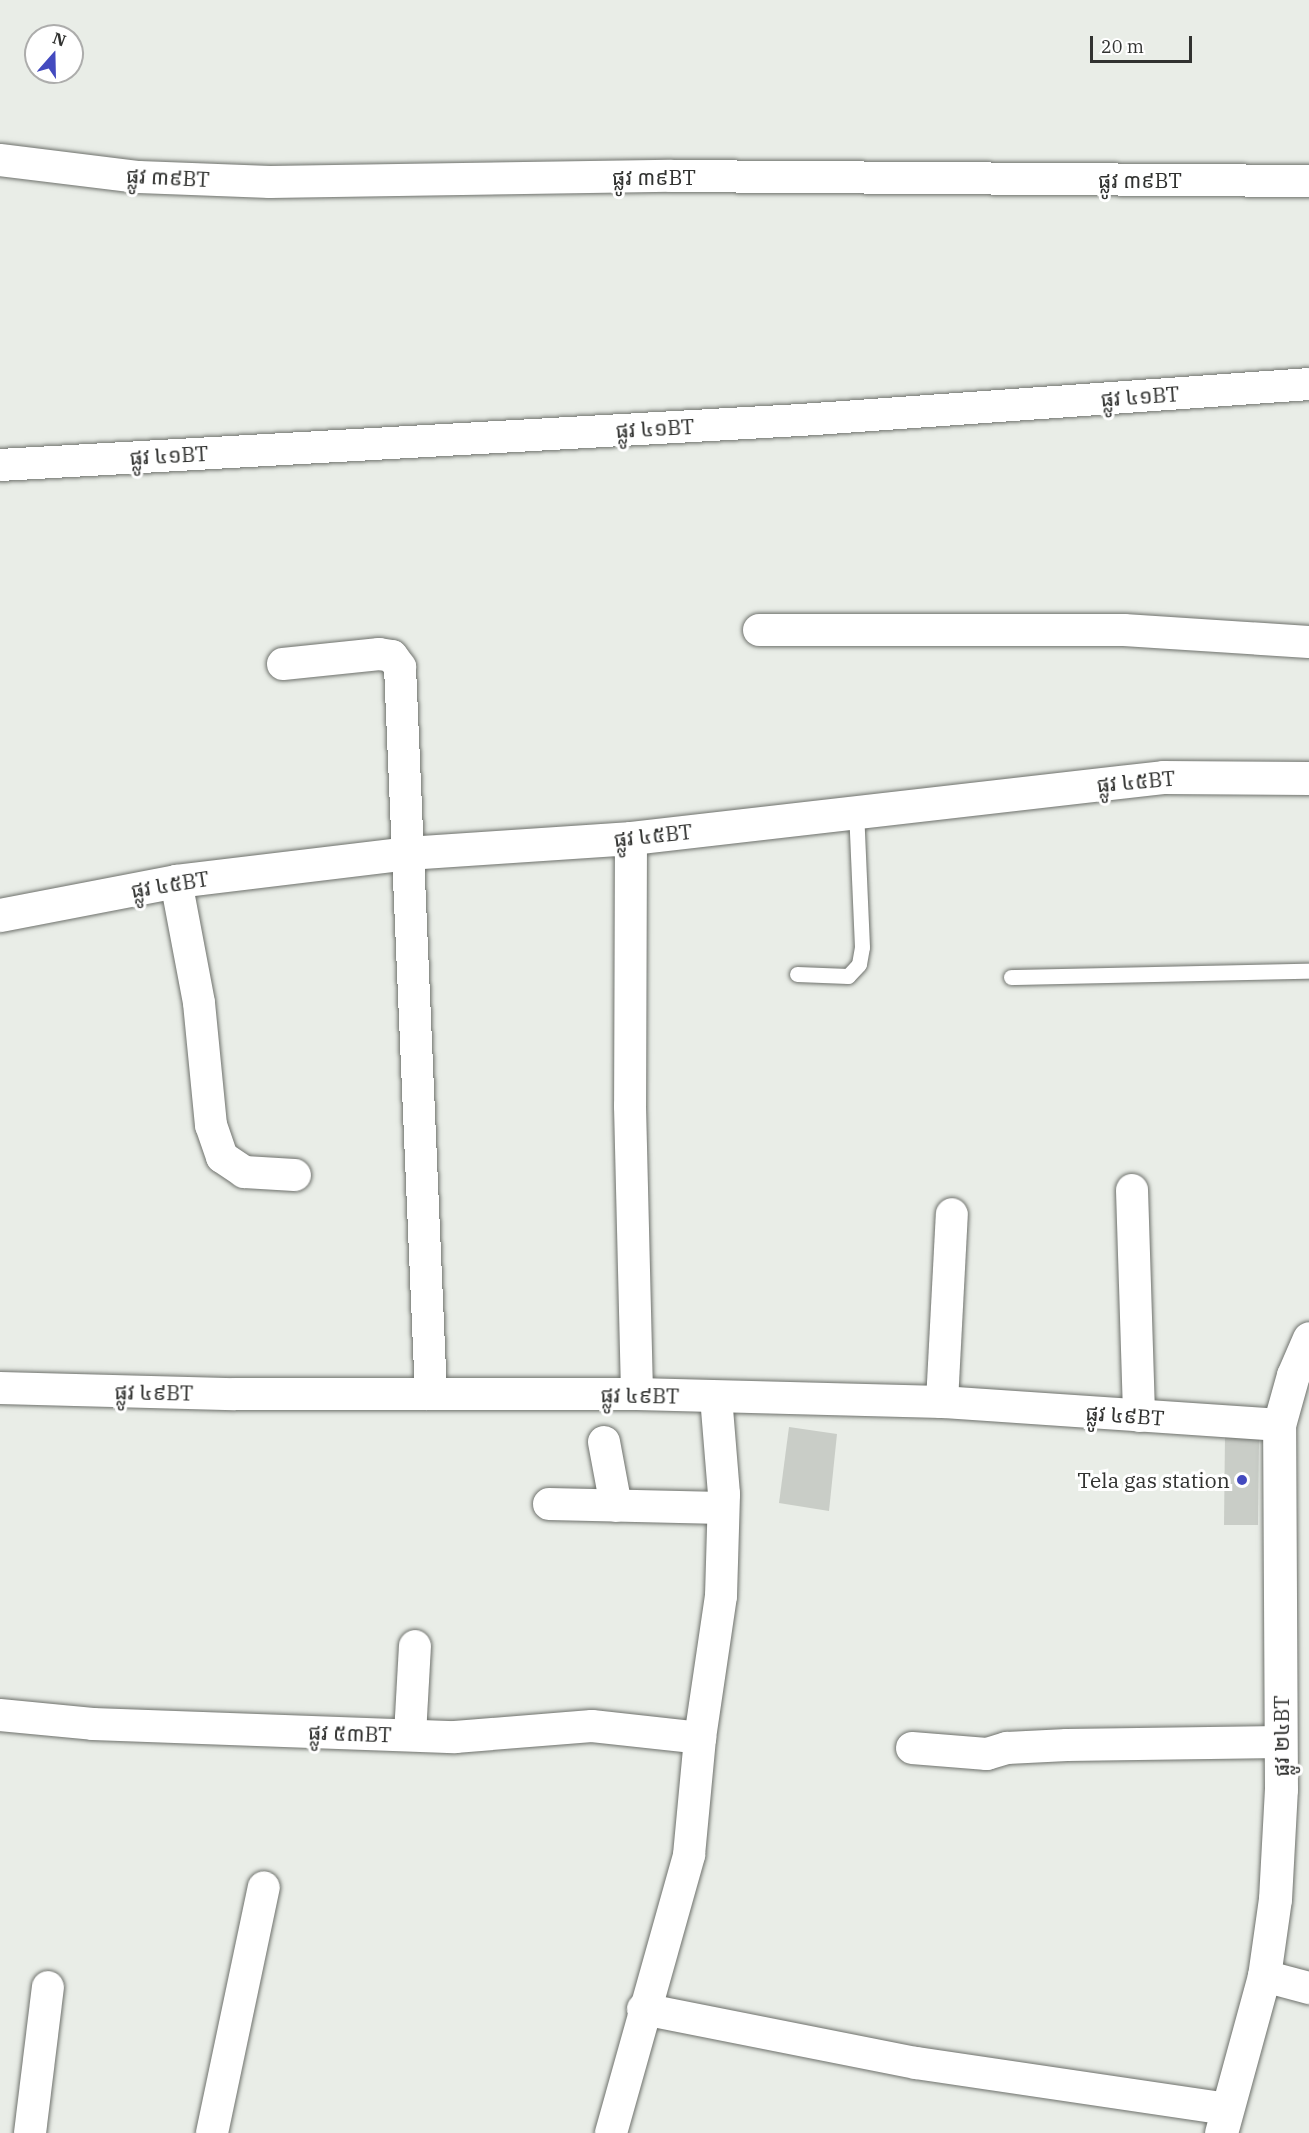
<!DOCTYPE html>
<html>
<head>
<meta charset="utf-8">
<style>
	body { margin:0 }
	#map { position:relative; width:1309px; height:2133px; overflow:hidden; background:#e9ede7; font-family:"IBM Plex Serif","Noto Sans Khmer",serif }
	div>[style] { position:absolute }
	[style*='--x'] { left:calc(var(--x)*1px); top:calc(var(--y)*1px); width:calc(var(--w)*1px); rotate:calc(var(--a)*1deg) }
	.building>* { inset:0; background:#c9cdc7 }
	.roads { filter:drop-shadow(0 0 2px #6e716c) drop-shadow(0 0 2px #6e716c) }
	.service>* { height:15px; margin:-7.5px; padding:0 7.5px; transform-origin:7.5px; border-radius:7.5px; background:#fff }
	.minor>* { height:32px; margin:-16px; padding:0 16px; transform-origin:16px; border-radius:16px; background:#fff }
	.tertiary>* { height:33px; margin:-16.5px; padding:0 16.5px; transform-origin:16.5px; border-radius:16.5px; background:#fff }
	.dots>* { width:16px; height:16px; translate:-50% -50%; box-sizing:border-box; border:3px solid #fff; border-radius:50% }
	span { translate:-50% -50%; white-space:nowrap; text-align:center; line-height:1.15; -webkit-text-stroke:6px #fff; paint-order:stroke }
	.street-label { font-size:21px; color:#313230 }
	.poi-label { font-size:21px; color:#313230 }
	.right { translate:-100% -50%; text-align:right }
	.north { position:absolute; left:24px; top:24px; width:60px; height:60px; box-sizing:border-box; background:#fff; border:2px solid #adadac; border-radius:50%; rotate:20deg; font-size:16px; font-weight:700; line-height:24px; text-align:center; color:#313230 }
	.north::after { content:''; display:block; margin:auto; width:21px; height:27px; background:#434abf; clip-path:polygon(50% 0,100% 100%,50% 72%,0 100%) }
	.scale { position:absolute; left:1090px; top:36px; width:102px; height:27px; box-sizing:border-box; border:3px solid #313230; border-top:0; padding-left:8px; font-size:18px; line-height:21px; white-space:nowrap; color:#313230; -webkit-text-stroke:4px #fff; paint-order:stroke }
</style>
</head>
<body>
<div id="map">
	<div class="building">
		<i style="clip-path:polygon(789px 1427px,837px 1434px,829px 1511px,779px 1503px)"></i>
		<i style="clip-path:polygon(1225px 1435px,1259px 1435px,1258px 1525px,1224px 1525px)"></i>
	</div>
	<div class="roads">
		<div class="service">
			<i style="--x:797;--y:974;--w:51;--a:2.2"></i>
			<i style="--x:848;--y:976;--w:16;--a:-47"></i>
			<i style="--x:859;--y:964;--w:17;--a:-80"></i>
			<i style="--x:862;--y:947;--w:135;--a:-92.5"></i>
			<i style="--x:1011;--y:977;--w:298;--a:-1.2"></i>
		</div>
		<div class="minor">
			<i style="--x:0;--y:160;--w:140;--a:7"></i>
			<i style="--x:139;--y:177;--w:131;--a:2.2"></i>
			<i style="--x:270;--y:182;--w:401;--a:-0.9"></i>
			<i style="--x:671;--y:176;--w:638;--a:0.45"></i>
			<i style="--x:0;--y:465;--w:802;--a:-3.22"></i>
			<i style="--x:801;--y:420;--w:509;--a:-4.05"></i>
			<i style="--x:759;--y:630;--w:365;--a:0"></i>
			<i style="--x:1124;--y:630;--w:185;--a:3.7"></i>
			<i style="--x:283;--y:664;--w:97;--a:-5.9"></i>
			<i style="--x:379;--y:654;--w:13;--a:9"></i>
			<i style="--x:392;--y:656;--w:14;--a:54"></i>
			<i style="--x:400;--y:667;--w:728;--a:87.56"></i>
			<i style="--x:631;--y:838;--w:268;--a:90.2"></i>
			<i style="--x:630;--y:1106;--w:288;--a:88.6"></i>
			<i style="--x:176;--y:881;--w:124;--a:79.3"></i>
			<i style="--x:199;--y:1003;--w:123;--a:84.4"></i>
			<i style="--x:211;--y:1125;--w:34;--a:71"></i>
			<i style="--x:222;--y:1157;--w:27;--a:34"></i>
			<i style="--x:244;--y:1172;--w:51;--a:3.4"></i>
			<i style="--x:1132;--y:1190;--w:226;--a:88.2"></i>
			<i style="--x:0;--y:1388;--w:235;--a:1.5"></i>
			<i style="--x:235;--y:1394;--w:402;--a:0"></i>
			<i style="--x:637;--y:1394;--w:305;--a:1.5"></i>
			<i style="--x:942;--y:1402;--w:338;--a:3.9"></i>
			<i style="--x:942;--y:1402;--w:188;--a:-87"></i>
			<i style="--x:604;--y:1442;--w:65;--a:79.4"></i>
			<i style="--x:549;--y:1504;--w:174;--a:1.3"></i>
			<i style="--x:0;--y:1715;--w:93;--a:5.5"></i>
			<i style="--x:93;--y:1724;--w:362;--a:2.1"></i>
			<i style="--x:455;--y:1737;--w:137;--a:-4.6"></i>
			<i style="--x:592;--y:1726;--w:109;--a:6.3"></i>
			<i style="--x:410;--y:1735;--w:89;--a:-86.8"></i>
			<i style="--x:912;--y:1748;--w:75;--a:4.6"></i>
			<i style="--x:987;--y:1754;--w:21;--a:-17"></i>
			<i style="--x:1007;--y:1748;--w:60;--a:-2.9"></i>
			<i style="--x:1067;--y:1745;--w:214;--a:-0.8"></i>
			<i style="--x:1264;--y:1976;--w:47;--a:14.9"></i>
			<i style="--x:643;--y:2009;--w:278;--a:11.2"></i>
			<i style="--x:916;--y:2063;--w:315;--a:8.4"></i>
			<i style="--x:30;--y:2133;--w:147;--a:-83"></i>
			<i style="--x:212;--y:2133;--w:251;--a:-78.1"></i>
			<i style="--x:611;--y:2133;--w:289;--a:-74.3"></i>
			<i style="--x:689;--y:1855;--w:118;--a:-84.6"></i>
			<i style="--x:700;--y:1738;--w:144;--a:-81.6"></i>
			<i style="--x:721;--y:1596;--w:102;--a:-88.3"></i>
			<i style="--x:724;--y:1494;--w:97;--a:-94.7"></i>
		</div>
		<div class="tertiary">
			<i style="--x:0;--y:915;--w:179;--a:-10.9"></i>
			<i style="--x:176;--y:881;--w:233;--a:-6.9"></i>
			<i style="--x:407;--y:853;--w:225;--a:-3.8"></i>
			<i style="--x:631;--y:838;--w:535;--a:-6.54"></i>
			<i style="--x:1163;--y:777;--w:146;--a:0.4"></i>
			<i style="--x:1221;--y:2133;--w:163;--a:-74.7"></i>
			<i style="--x:1264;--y:1976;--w:78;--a:-81.9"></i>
			<i style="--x:1275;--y:1899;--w:110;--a:-86.9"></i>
			<i style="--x:1281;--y:1789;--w:364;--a:-90.3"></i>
			<i style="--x:1279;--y:1425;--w:52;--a:-74.4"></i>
			<i style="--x:1293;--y:1375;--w:40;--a:-66.6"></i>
		</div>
	</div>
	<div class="dots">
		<i style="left:1242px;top:1480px;background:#434abf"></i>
	</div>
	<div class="street-label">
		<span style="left:168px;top:177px;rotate:3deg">ផ្លូវ ៣៩BT</span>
		<span style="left:654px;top:177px">ផ្លូវ ៣៩BT</span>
		<span style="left:1140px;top:180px">ផ្លូវ ៣៩BT</span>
		<span style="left:1140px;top:396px;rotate:-4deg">ផ្លូវ ៤១BT</span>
		<span style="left:655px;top:428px;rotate:-3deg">ផ្លូវ ៤១BT</span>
		<span style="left:169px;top:455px;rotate:-3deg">ផ្លូវ ៤១BT</span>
		<span style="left:1136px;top:781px;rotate:-5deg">ផ្លូវ ៤៥BT</span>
		<span style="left:653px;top:835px;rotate:-6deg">ផ្លូវ ៤៥BT</span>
		<span style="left:170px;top:884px;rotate:-9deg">ផ្លូវ ៤៥BT</span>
		<span style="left:154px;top:1392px;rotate:1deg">ផ្លូវ ៤៩BT</span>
		<span style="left:640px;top:1395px;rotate:1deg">ផ្លូវ ៤៩BT</span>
		<span style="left:1125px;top:1415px;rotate:4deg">ផ្លូវ ៤៩BT</span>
		<span style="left:350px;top:1733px;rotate:2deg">ផ្លូវ ៥៣BT</span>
		<span style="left:1281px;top:1736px;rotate:-90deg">ផ្លូវ ២៤BT</span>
	</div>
	<div class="poi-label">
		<span class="right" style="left:1230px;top:1480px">Tela gas station</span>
	</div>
	<div class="north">N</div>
	<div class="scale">20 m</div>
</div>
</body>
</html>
